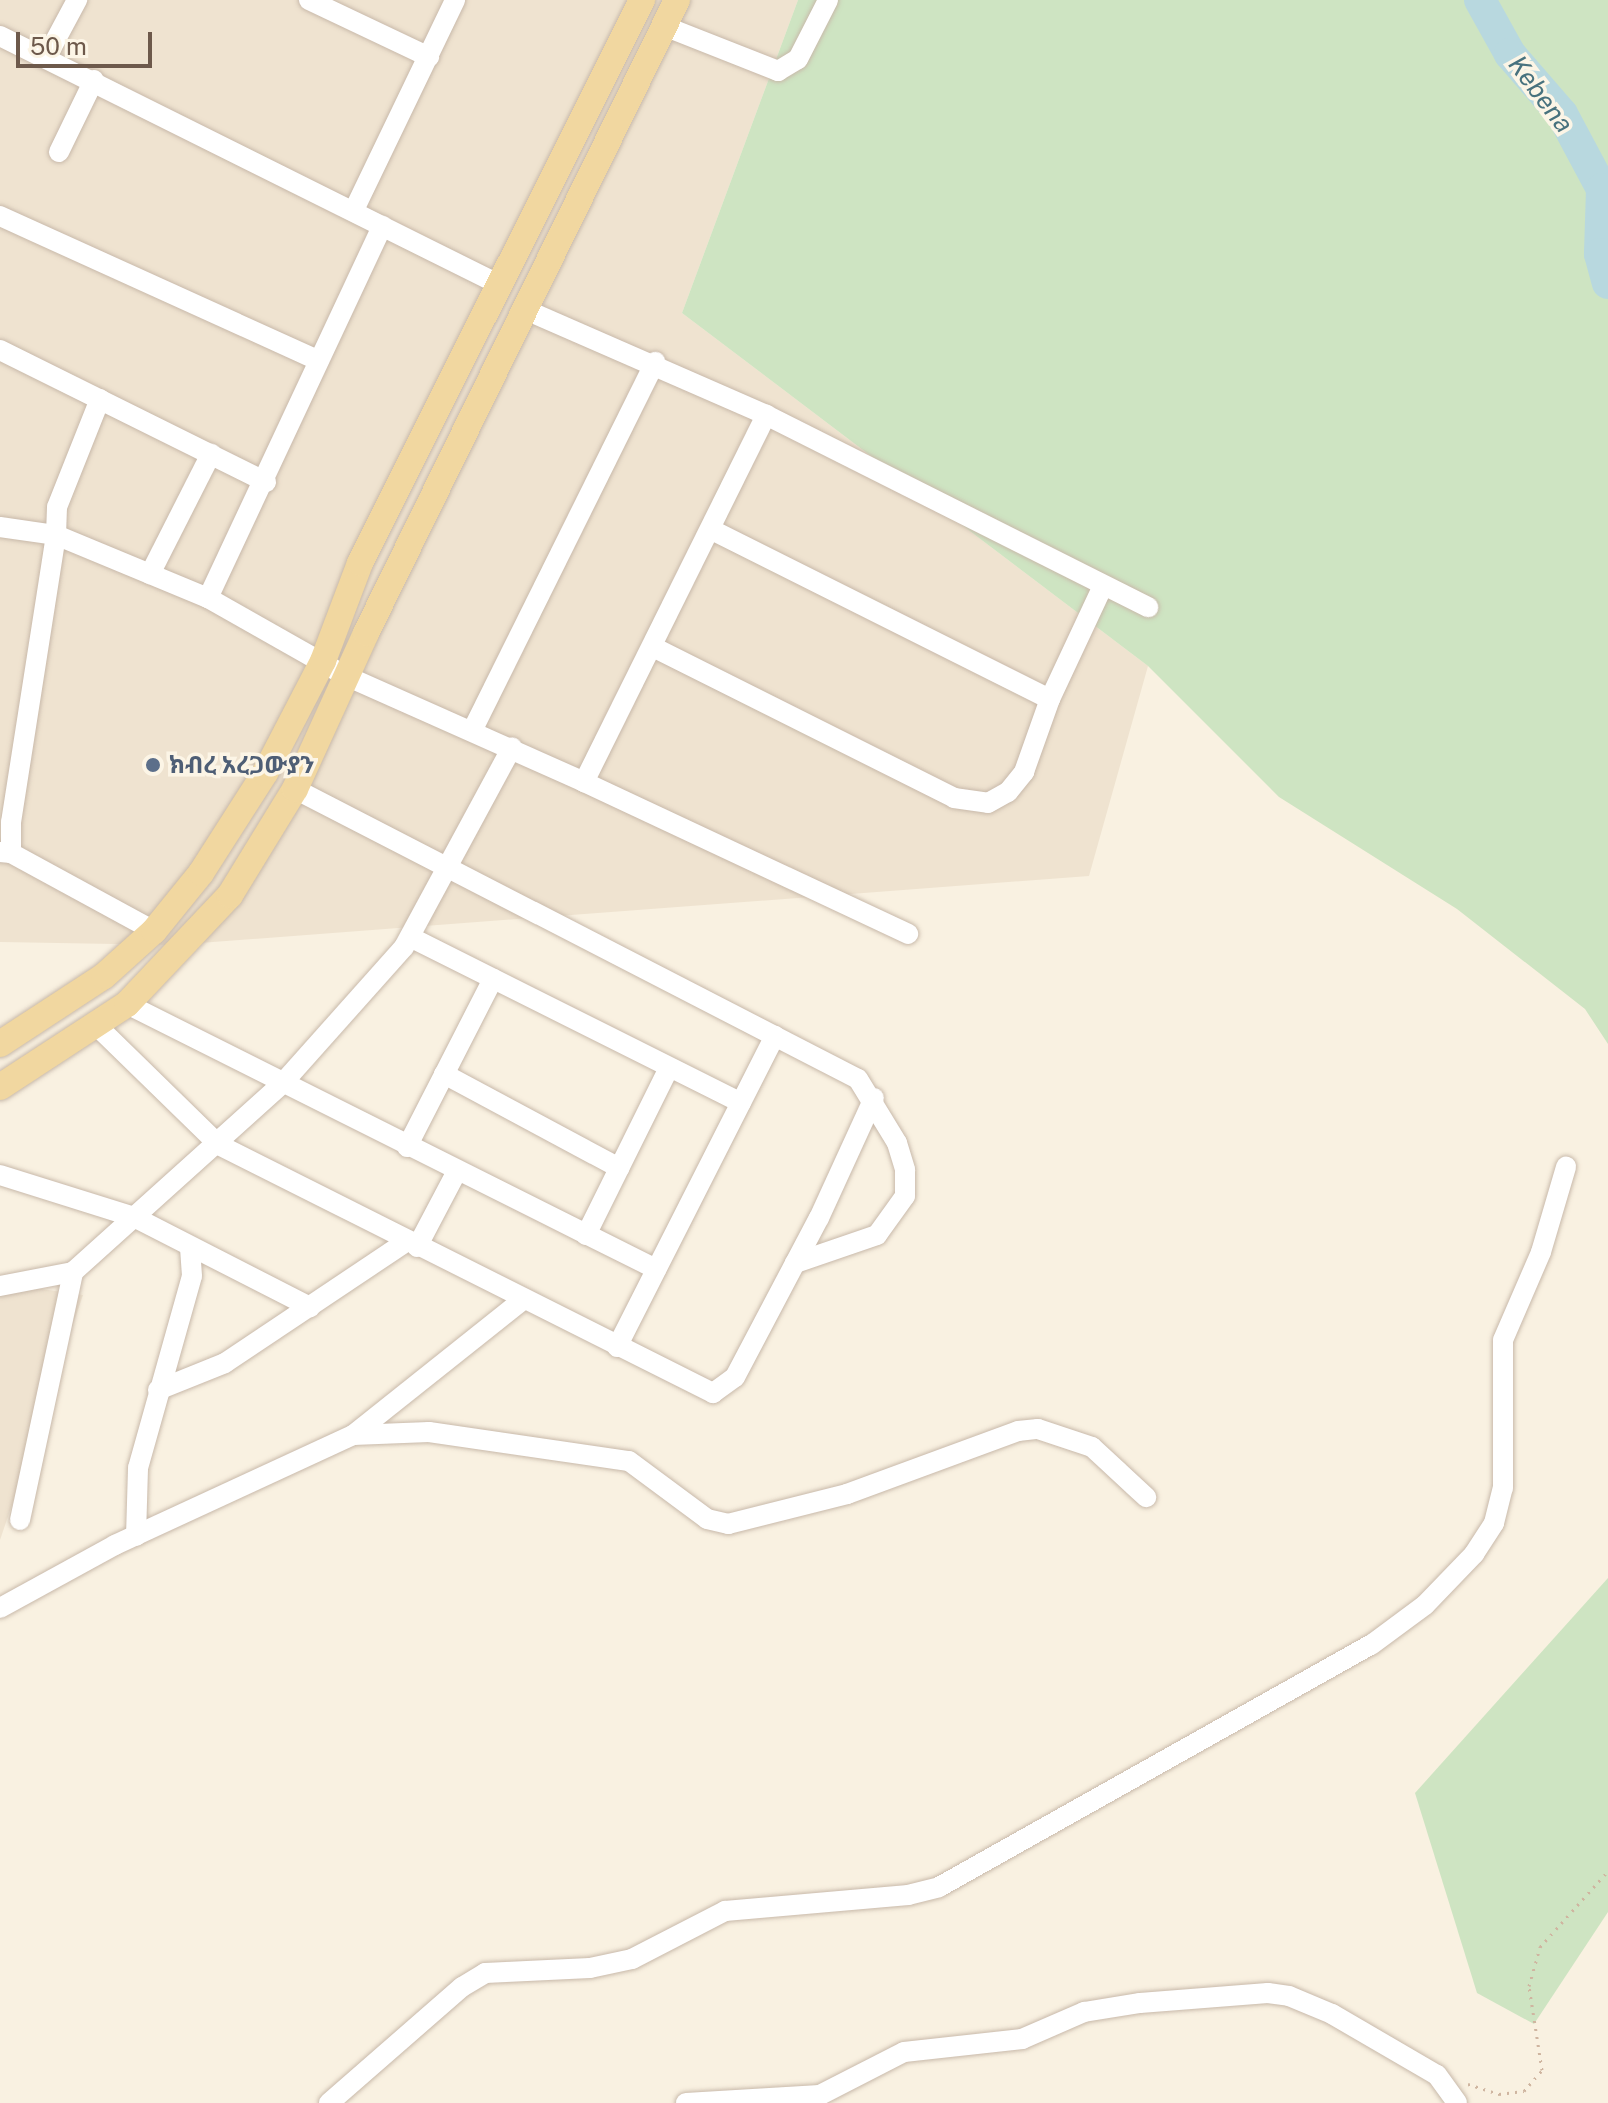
<!DOCTYPE html>
<html>
<head>
<meta charset="utf-8">
<style>
	body { margin:0 }
	#map { position:relative; width:1608px; height:2103px; overflow:hidden; background:#f9f1e1; font-family:"Public Sans","Noto Sans Ethiopic",sans-serif }
	div>[style] { position:absolute }
	[style*='--x'] { left:calc(var(--x)*1px); top:calc(var(--y)*1px); width:calc(var(--w)*1px); rotate:calc(var(--a)*1deg) }
	.residential>* { inset:0; background:#efe3d0 }
	.green>* { inset:0; background:#cee4c2 }
	.river>* { height:32px; margin:-16px; padding:0 16px; transform-origin:16px; border-radius:16px; background:#b8d8df }
	.path>* { height:3px; margin-top:-1.5px; transform-origin:0; background:repeating-linear-gradient(90deg,#cfb5a0 0 2px,transparent 0 8px) }
	.roads { filter:drop-shadow(0 0 2px #c8b9aa) drop-shadow(0 0 2px #c8b9aa) }
	.minor>* { height:20px; margin:-10px; padding:0 10px; transform-origin:10px; border-radius:10px; background:#fff }
	.major>* { height:26px; margin:-13px; padding:0 13px; transform-origin:13px; border-radius:13px; background:#f1d7a0 }
	.dots>* { width:22px; height:22px; translate:-50% -50%; box-sizing:border-box; border:4px solid #fcf5e6; border-radius:50% }
	span { translate:-50% -50%; white-space:nowrap; text-align:center; line-height:1.15; -webkit-text-stroke:7px #fcf5e6; paint-order:stroke }
	.service-label { font-size:24px; color:#4e5e75; font-weight:700 }
	.left { translate:0 -50%; text-align:left }
	.water-label { font-size:26px; color:#48727e; font-style:italic }
	.scale { position:absolute; left:16px; top:32px; width:136px; height:36px; box-sizing:border-box; border:4px solid #6d594b; border-top:0; padding-left:10px; font-size:24px; line-height:28px; white-space:nowrap; color:#6d594b; -webkit-text-stroke:6px #fcf5e6; paint-order:stroke }
</style>
</head>
<body>
<div id="map">
	<div class="residential">
		<i style="clip-path:polygon(0 0,798px 0,682px 313px,1148px 666px,1089px 876px,173px 945px,0 942px)"></i>
		<i style="clip-path:polygon(0 1283px,83px 1295px,0 1540px)"></i>
	</div>
	<div class="green">
		<i style="clip-path:polygon(798px 0,1608px 0,1608px 1044px,1585px 1009px,1457px 909px,1279px 797px,1148px 666px,682px 313px)"></i>
		<i style="clip-path:polygon(1608px 1578px,1608px 1912px,1534px 2024px,1477px 1993px,1415px 1793px)"></i>
	</div>
	<div class="river">
		<i style="--x:1480;--y:0;--w:62;--a:60.9"></i>
		<i style="--x:1510;--y:54;--w:79;--a:49.1"></i>
		<i style="--x:1562;--y:114;--w:85;--a:61.9"></i>
		<i style="--x:1602;--y:189;--w:65;--a:91.8"></i>
		<i style="--x:1600;--y:254;--w:30;--a:75"></i>
	</div>
	<div class="path">
		<i style="--x:1468;--y:2084;--w:33;--a:18"></i>
		<i style="--x:1499;--y:2094;--w:25;--a:-7"></i>
		<i style="--x:1524;--y:2091;--w:28;--a:-49"></i>
		<i style="--x:1542;--y:2070;--w:85;--a:-98.8"></i>
		<i style="--x:1529;--y:1986;--w:41;--a:-74.2"></i>
		<i style="--x:1540;--y:1947;--w:102;--a:-48.2"></i>
	</div>
	<div class="roads">
		<div class="minor">
			<i style="--x:309;--y:0;--w:133;--a:25.4"></i>
			<i style="--x:664;--y:26;--w:123;--a:21.5"></i>
			<i style="--x:778;--y:71;--w:23;--a:-31"></i>
			<i style="--x:798;--y:59;--w:66;--a:-63"></i>
			<i style="--x:0;--y:36;--w:559;--a:26.47"></i>
			<i style="--x:47;--y:56;--w:64;--a:-61.8"></i>
			<i style="--x:59;--y:152;--w:80;--a:-64.1"></i>
			<i style="--x:354;--y:210;--w:233;--a:-64.3"></i>
			<i style="--x:0;--y:216;--w:350;--a:24.4"></i>
			<i style="--x:526;--y:310;--w:262;--a:23.6"></i>
			<i style="--x:766;--y:415;--w:428;--a:26.7"></i>
			<i style="--x:0;--y:350;--w:297;--a:26.4"></i>
			<i style="--x:100;--y:399;--w:116;--a:111.7"></i>
			<i style="--x:57;--y:507;--w:28;--a:92"></i>
			<i style="--x:56;--y:535;--w:165;--a:22.5"></i>
			<i style="--x:208;--y:598;--w:159;--a:29.5"></i>
			<i style="--x:346;--y:676;--w:261;--a:24"></i>
			<i style="--x:584;--y:782;--w:410;--a:-63.6"></i>
			<i style="--x:0;--y:527;--w:57;--a:8.1"></i>
			<i style="--x:56;--y:535;--w:291;--a:98.9"></i>
			<i style="--x:11;--y:822;--w:31;--a:90"></i>
			<i style="--x:712;--y:530;--w:378;--a:26.6"></i>
			<i style="--x:150;--y:574;--w:135;--a:-63.1"></i>
			<i style="--x:208;--y:598;--w:411;--a:-64.9"></i>
			<i style="--x:653;--y:647;--w:337;--a:26.6"></i>
			<i style="--x:954;--y:798;--w:34;--a:8"></i>
			<i style="--x:988;--y:803;--w:23;--a:-29"></i>
			<i style="--x:1008;--y:792;--w:26;--a:-51"></i>
			<i style="--x:1024;--y:772;--w:77;--a:-70.4"></i>
			<i style="--x:1050;--y:699;--w:125;--a:-64.9"></i>
			<i style="--x:473;--y:729;--w:410;--a:-63.6"></i>
			<i style="--x:584;--y:782;--w:358;--a:25.1"></i>
			<i style="--x:295;--y:789;--w:633;--a:27.25"></i>
			<i style="--x:858;--y:1079;--w:75;--a:58.6"></i>
			<i style="--x:897;--y:1143;--w:28;--a:73"></i>
			<i style="--x:905;--y:1170;--w:26;--a:90"></i>
			<i style="--x:905;--y:1196;--w:48;--a:125.7"></i>
			<i style="--x:877;--y:1235;--w:87;--a:161.1"></i>
			<i style="--x:0;--y:852;--w:11;--a:5"></i>
			<i style="--x:11;--y:853;--w:163;--a:28.6"></i>
			<i style="--x:410;--y:937;--w:370;--a:26.6"></i>
			<i style="--x:127;--y:1004;--w:592;--a:26.61"></i>
			<i style="--x:96;--y:1025;--w:172;--a:44.3"></i>
			<i style="--x:219;--y:1145;--w:553;--a:26.66"></i>
			<i style="--x:713;--y:1393;--w:27;--a:-36"></i>
			<i style="--x:735;--y:1377;--w:180;--a:-62.2"></i>
			<i style="--x:819;--y:1218;--w:132;--a:-65.4"></i>
			<i style="--x:444;--y:1074;--w:199;--a:28.2"></i>
			<i style="--x:407;--y:1147;--w:189;--a:-62.9"></i>
			<i style="--x:0;--y:1175;--w:140;--a:17.4"></i>
			<i style="--x:134;--y:1217;--w:198;--a:27.1"></i>
			<i style="--x:586;--y:1235;--w:186;--a:-63.6"></i>
			<i style="--x:417;--y:1247;--w:86;--a:-62.2"></i>
			<i style="--x:0;--y:1286;--w:74;--a:-10.9"></i>
			<i style="--x:73;--y:1272;--w:281;--a:-42"></i>
			<i style="--x:282;--y:1084;--w:183;--a:-48.3"></i>
			<i style="--x:404;--y:947;--w:227;--a:-61.6"></i>
			<i style="--x:617;--y:1347;--w:349;--a:-63.1"></i>
			<i style="--x:158;--y:1390;--w:72;--a:-21.9"></i>
			<i style="--x:225;--y:1363;--w:219;--a:-33.8"></i>
			<i style="--x:353;--y:1435;--w:76;--a:-2.3"></i>
			<i style="--x:429;--y:1432;--w:202;--a:8.3"></i>
			<i style="--x:629;--y:1461;--w:97;--a:36.6"></i>
			<i style="--x:707;--y:1519;--w:22;--a:13"></i>
			<i style="--x:728;--y:1524;--w:123;--a:-14.1"></i>
			<i style="--x:847;--y:1494;--w:182;--a:-20.2"></i>
			<i style="--x:1018;--y:1431;--w:20;--a:-6"></i>
			<i style="--x:1038;--y:1429;--w:57;--a:18.4"></i>
			<i style="--x:1092;--y:1447;--w:74;--a:42.8"></i>
			<i style="--x:20;--y:1520;--w:254;--a:-77.9"></i>
			<i style="--x:136;--y:1536;--w:68;--a:-88.3"></i>
			<i style="--x:138;--y:1468;--w:199;--a:-74.3"></i>
			<i style="--x:192;--y:1276;--w:29;--a:-94"></i>
			<i style="--x:0;--y:1608;--w:131;--a:-28.7"></i>
			<i style="--x:115;--y:1545;--w:262;--a:-24.8"></i>
			<i style="--x:353;--y:1435;--w:217;--a:-38.5"></i>
			<i style="--x:329;--y:2103;--w:176;--a:-41.1"></i>
			<i style="--x:462;--y:1987;--w:27;--a:-31"></i>
			<i style="--x:485;--y:1973;--w:105;--a:-2.7"></i>
			<i style="--x:590;--y:1968;--w:43;--a:-12.1"></i>
			<i style="--x:632;--y:1959;--w:105;--a:-27.3"></i>
			<i style="--x:725;--y:1911;--w:184;--a:-5"></i>
			<i style="--x:908;--y:1895;--w:32;--a:-14"></i>
			<i style="--x:939;--y:1887;--w:495;--a:-29.3"></i>
			<i style="--x:1371;--y:1645;--w:67;--a:-36.5"></i>
			<i style="--x:1425;--y:1605;--w:71;--a:-46.1"></i>
			<i style="--x:1474;--y:1554;--w:37;--a:-57"></i>
			<i style="--x:1494;--y:1523;--w:36;--a:-76"></i>
			<i style="--x:1503;--y:1488;--w:148;--a:-90"></i>
			<i style="--x:1503;--y:1340;--w:96;--a:-66.6"></i>
			<i style="--x:1541;--y:1252;--w:89;--a:-73.6"></i>
			<i style="--x:686;--y:2103;--w:134;--a:-3.4"></i>
			<i style="--x:820;--y:2095;--w:94;--a:-27.1"></i>
			<i style="--x:904;--y:2052;--w:119;--a:-6.3"></i>
			<i style="--x:1022;--y:2039;--w:68;--a:-23.5"></i>
			<i style="--x:1084;--y:2012;--w:57;--a:-9.1"></i>
			<i style="--x:1140;--y:2003;--w:128;--a:-4.5"></i>
			<i style="--x:1268;--y:1993;--w:21;--a:8"></i>
			<i style="--x:1289;--y:1996;--w:47;--a:22.7"></i>
			<i style="--x:1332;--y:2014;--w:121;--a:30.2"></i>
			<i style="--x:1437;--y:2075;--w:34;--a:54"></i>
		</div>
		<div class="major">
			<i style="--x:0;--y:1044;--w:124;--a:-33.2"></i>
			<i style="--x:104;--y:976;--w:67;--a:-42"></i>
			<i style="--x:154;--y:931;--w:75;--a:-51"></i>
			<i style="--x:201;--y:873;--w:119;--a:-57.4"></i>
			<i style="--x:265;--y:773;--w:126;--a:-62.6"></i>
			<i style="--x:323;--y:661;--w:105;--a:-69.3"></i>
			<i style="--x:360;--y:563;--w:630;--a:-63.39"></i>
			<i style="--x:0;--y:1087;--w:152;--a:-33.2"></i>
			<i style="--x:127;--y:1004;--w:150;--a:-46.6"></i>
			<i style="--x:230;--y:895;--w:124;--a:-58.5"></i>
			<i style="--x:295;--y:789;--w:171;--a:-65.5"></i>
			<i style="--x:366;--y:633;--w:705;--a:-63.83"></i>
		</div>
	</div>
	<div class="dots">
		<i style="left:153px;top:765px;background:#5c6f8a"></i>
	</div>
	<div class="service-label">
		<span class="left" style="left:169px;top:765px">ክብረ አረጋውያን</span>
	</div>
	<div class="water-label">
		<span style="left:1541px;top:94px;rotate:53deg">Kebena</span>
	</div>
	<div class="scale">50 m</div>
</div>
</body>
</html>
